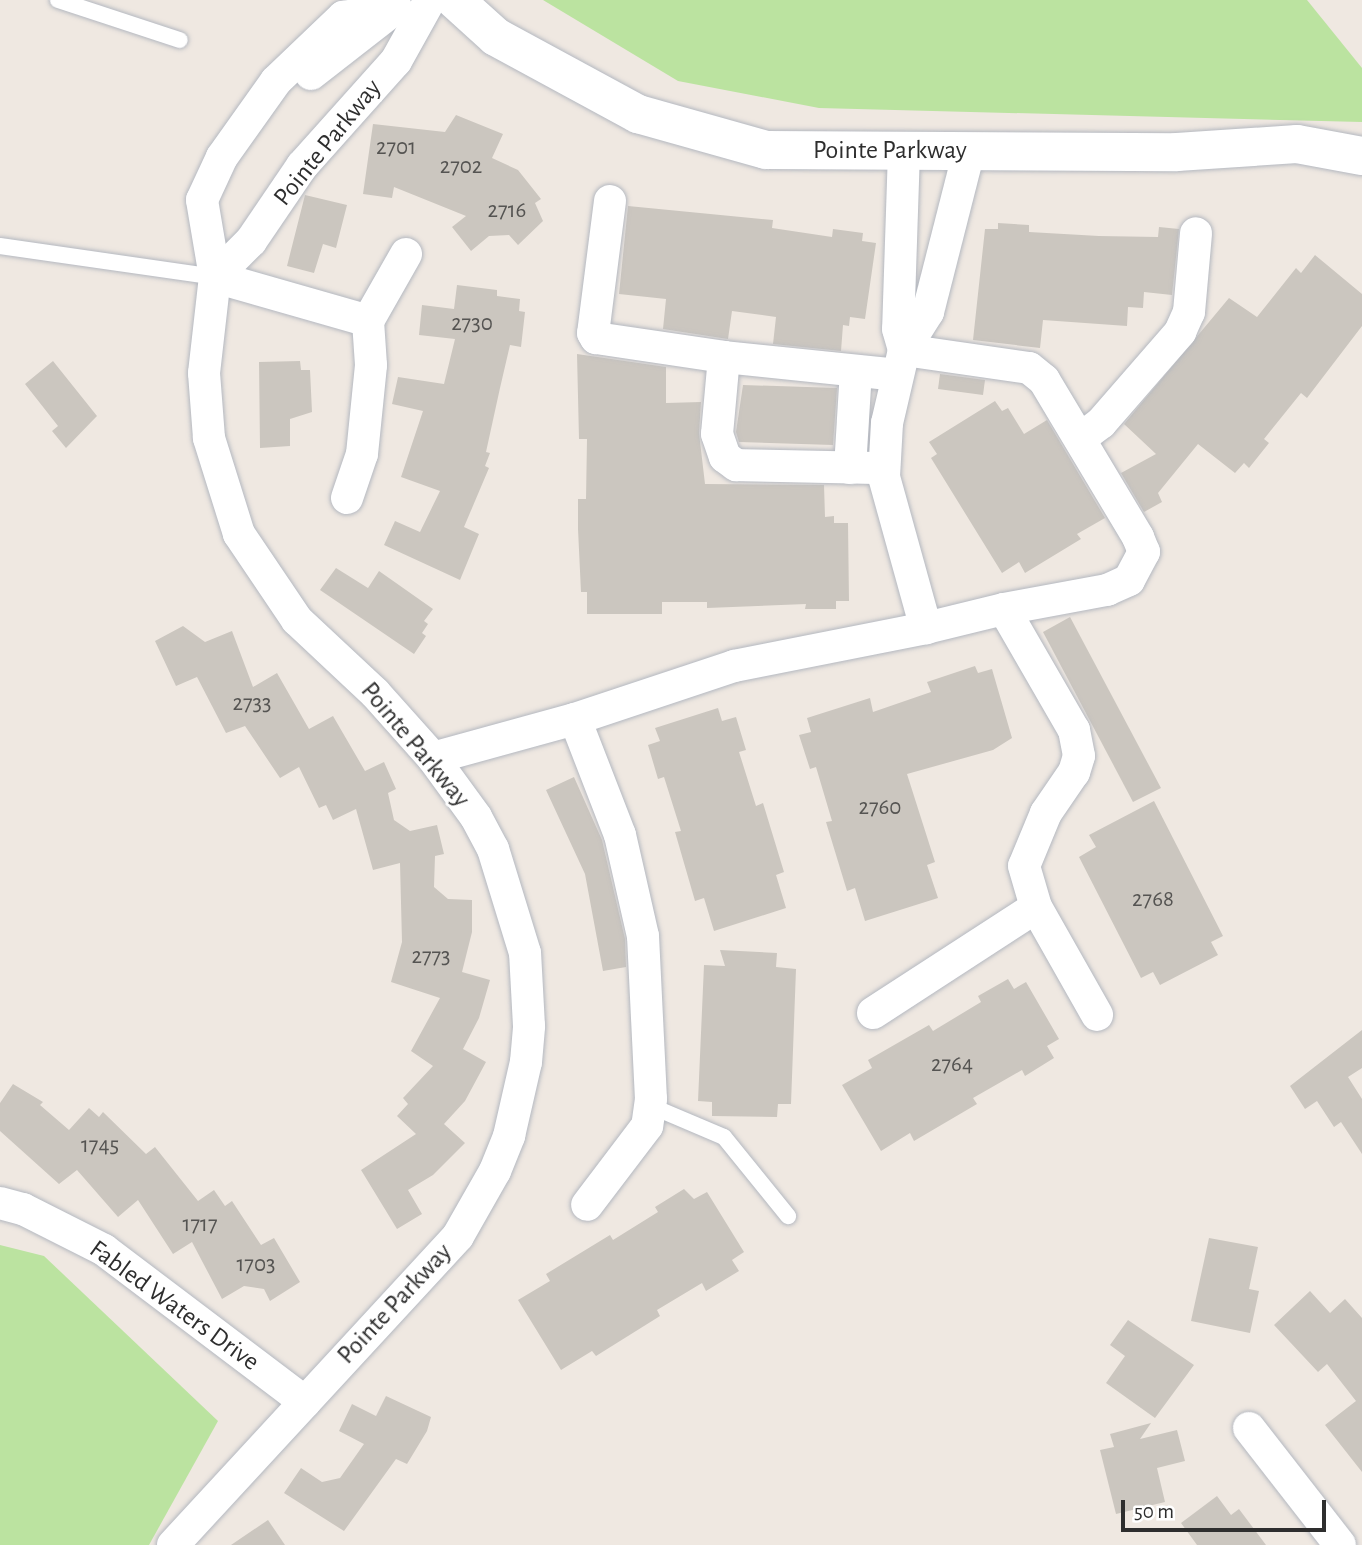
<!DOCTYPE html>
<html>
<head>
<meta charset="utf-8">
<style>
	body { margin:0 }
	#map { position:relative; width:1362px; height:1545px; overflow:hidden; background:#efe8e1; font-family:"Alegreya Sans",sans-serif }
	div>[style] { position:absolute }
	[style*='--x'] { left:calc(var(--x)*1px); top:calc(var(--y)*1px); width:calc(var(--w)*1px); rotate:calc(var(--a)*1deg) }
	.green>* { inset:0; background:#bbe3a0 }
	.building>* { inset:0; background:#cbc6bf }
	.roads { filter:drop-shadow(0 0 2px #b4b8c0) drop-shadow(0 0 2px #b4b8c0) }
	.lane>* { height:16px; margin:-8px; padding:0 8px; transform-origin:8px; border-radius:8px; background:#fff }
	.street>* { height:32px; margin:-16px; padding:0 16px; transform-origin:16px; border-radius:16px; background:#fff }
	.secondary>* { height:38px; margin:-19px; padding:0 19px; transform-origin:19px; border-radius:19px; background:#fff }
	span { translate:-50% -50%; white-space:nowrap; text-align:center; line-height:1.15; -webkit-text-stroke:6px #fff; paint-order:stroke }
	.number-label { font-size:23px; color:#555452 }
	.number-label span { -webkit-text-stroke-width:0 }
	.street-label { font-size:26px; color:#2e2e2e }
	.scale { position:absolute; left:1121px; top:1500px; width:205px; height:32px; box-sizing:border-box; border:4px solid #2e2e2e; border-top:0; padding-left:9px; font-size:21px; line-height:24px; white-space:nowrap; color:#2e2e2e; -webkit-text-stroke:5px #fff; paint-order:stroke }
</style>
</head>
<body>
<div id="map">
	<div class="green">
		<i style="clip-path:polygon(543px 0,1307px 0,1362px 68px,1362px 122px,819px 108px,678px 81px)"></i>
		<i style="clip-path:polygon(0 1245px,44px 1256px,218px 1421px,149px 1545px,0 1545px)"></i>
	</div>
	<div class="building">
		<i style="clip-path:polygon(456px 115px,503px 134px,492px 158px,518px 170px,541px 199px,535px 203px,543px 221px,518px 245px,509px 235px,489px 236px,471px 251px,452px 227px,466px 216px,394px 187px,392px 198px,363px 194px,373px 124px,445px 132px)"></i>
		<i style="clip-path:polygon(305px 195px,347px 205px,336px 248px,323px 244px,314px 273px,287px 266px)"></i>
		<i style="clip-path:polygon(628px 206px,773px 220px,772px 228px,832px 237px,833px 229px,863px 233px,862px 241px,876px 243px,865px 319px,850px 317px,849px 326px,843px 325px,841px 351px,773px 344px,776px 317px,732px 311px,728px 339px,663px 329px,666px 299px,619px 294px)"></i>
		<i style="clip-path:polygon(998px 223px,1029px 225px,1029px 232px,1099px 236px,1158px 237px,1159px 227px,1179px 229px,1172px 295px,1144px 292px,1143px 308px,1128px 307px,1127px 326px,1043px 320px,1040px 348px,973px 340px,985px 229px,998px 229px)"></i>
		<i style="clip-path:polygon(1315px 255px,1362px 294px,1362px 326px,1307px 398px,1301px 393px,1264px 439px,1269px 443px,1249px 468px,1244px 463px,1235px 473px,1198px 444px,1158px 493px,1162px 502px,1144px 512px,1121px 473px,1156px 454px,1124px 424px,1229px 298px,1257px 317px,1296px 268px,1301px 273px)"></i>
		<i style="clip-path:polygon(457px 285px,497px 290px,497px 296px,520px 299px,519px 311px,525px 312px,521px 347px,510px 345px,500px 388px,486px 452px,490px 453px,485px 466px,489px 468px,464px 527px,479px 534px,460px 580px,384px 545px,395px 521px,420px 532px,440px 491px,401px 477px,423px 411px,392px 404px,398px 377px,444px 384px,455px 339px,419px 335px,422px 305px,454px 309px)"></i>
		<i style="clip-path:polygon(577px 354px,666px 367px,666px 403px,701px 402px,699px 433px,705px 484px,824px 485px,825px 517px,834px 516px,834px 523px,848px 523px,849px 601px,836px 601px,836px 609px,805px 609px,806px 604px,707px 608px,707px 602px,662px 602px,662px 614px,587px 614px,587px 592px,581px 592px,578px 529px,578px 499px,586px 499px,587px 439px,579px 439px)"></i>
		<i style="clip-path:polygon(53px 361px,97px 416px,66px 448px,52px 431px,58px 426px,25px 384px)"></i>
		<i style="clip-path:polygon(300px 361px,301px 370px,310px 370px,312px 412px,290px 419px,290px 446px,260px 448px,259px 362px)"></i>
		<i style="clip-path:polygon(940px 374px,985px 380px,983px 395px,938px 389px)"></i>
		<i style="clip-path:polygon(743px 385px,837px 388px,833px 445px,739px 442px,736px 432px)"></i>
		<i style="clip-path:polygon(995px 401px,1002px 411px,1008px 408px,1024px 434px,1047px 420px,1105px 518px,1077px 534px,1081px 539px,1025px 573px,1019px 562px,1002px 573px,931px 458px,937px 454px,929px 442px)"></i>
		<i style="clip-path:polygon(336px 568px,368px 588px,379px 571px,433px 609px,424px 621px,428px 624px,422px 633px,426px 636px,414px 654px,320px 590px)"></i>
		<i style="clip-path:polygon(1070px 617px,1161px 788px,1133px 802px,1043px 632px)"></i>
		<i style="clip-path:polygon(183px 626px,205px 642px,232px 631px,253px 687px,277px 673px,309px 729px,333px 716px,365px 771px,384px 762px,396px 789px,388px 793px,394px 820px,410px 831px,437px 825px,444px 854px,435px 856px,434px 887px,448px 899px,472px 900px,472px 932px,462px 972px,490px 980px,479px 1018px,463px 1049px,486px 1062px,465px 1101px,444px 1124px,465px 1143px,433px 1175px,408px 1190px,422px 1214px,397px 1229px,361px 1170px,416px 1134px,397px 1116px,408px 1104px,403px 1098px,433px 1066px,411px 1051px,440px 998px,391px 982px,402px 942px,400px 863px,373px 870px,356px 809px,333px 820px,326px 805px,319px 808px,299px 767px,280px 778px,245px 726px,226px 733px,197px 677px,176px 686px,155px 641px)"></i>
		<i style="clip-path:polygon(975px 666px,978px 673px,992px 669px,1012px 738px,993px 750px,907px 774px,935px 862px,927px 865px,938px 898px,865px 921px,855px 888px,847px 891px,826px 822px,832px 821px,816px 767px,810px 769px,799px 735px,811px 732px,807px 718px,870px 698px,873px 712px,931px 692px,927px 682px)"></i>
		<i style="clip-path:polygon(718px 708px,722px 721px,736px 717px,746px 750px,739px 752px,756px 806px,763px 803px,784px 872px,776px 875px,786px 908px,714px 931px,704px 898px,695px 901px,675px 832px,681px 831px,664px 777px,658px 779px,648px 745px,660px 741px,655px 728px)"></i>
		<i style="clip-path:polygon(574px 777px,602px 840px,625px 939px,626px 967px,603px 971px,585px 874px,546px 790px)"></i>
		<i style="clip-path:polygon(1154px 801px,1223px 936px,1211px 942px,1218px 955px,1160px 985px,1153px 972px,1141px 978px,1079px 857px,1096px 847px,1089px 835px)"></i>
		<i style="clip-path:polygon(720px 950px,777px 953px,776px 967px,796px 969px,791px 1104px,778px 1104px,777px 1117px,712px 1116px,712px 1102px,698px 1101px,704px 965px,725px 966px)"></i>
		<i style="clip-path:polygon(1008px 979px,1014px 989px,1026px 982px,1059px 1039px,1047px 1046px,1054px 1058px,1025px 1076px,1022px 1070px,973px 1098px,977px 1104px,914px 1141px,910px 1133px,881px 1151px,842px 1085px,872px 1068px,868px 1060px,929px 1025px,933px 1031px,981px 1002px,978px 996px)"></i>
		<i style="clip-path:polygon(1362px 1030px,1362px 1068px,1348px 1077px,1362px 1099px,1362px 1154px,1341px 1122px,1334px 1127px,1317px 1101px,1305px 1109px,1290px 1086px)"></i>
		<i style="clip-path:polygon(13px 1084px,43px 1102px,40px 1105px,69px 1130px,89px 1108px,99px 1117px,103px 1112px,146px 1154px,155px 1147px,198px 1201px,214px 1190px,225px 1206px,232px 1201px,261px 1245px,274px 1238px,300px 1282px,270px 1301px,264px 1289px,244px 1286px,222px 1299px,192px 1242px,173px 1254px,138px 1200px,118px 1217px,77px 1170px,59px 1184px,0 1131px,0 1103px)"></i>
		<i style="clip-path:polygon(684px 1189px,694px 1199px,707px 1192px,744px 1252px,732px 1260px,739px 1271px,706px 1291px,702px 1283px,657px 1310px,660px 1316px,596px 1356px,592px 1351px,561px 1370px,518px 1300px,550px 1281px,546px 1274px,610px 1235px,613px 1240px,658px 1212px,655px 1207px)"></i>
		<i style="clip-path:polygon(1209px 1238px,1258px 1247px,1249px 1289px,1259px 1291px,1250px 1333px,1191px 1321px)"></i>
		<i style="clip-path:polygon(1310px 1291px,1330px 1313px,1345px 1299px,1362px 1318px,1362px 1472px,1325px 1425px,1356px 1401px,1327px 1364px,1318px 1372px,1274px 1325px)"></i>
		<i style="clip-path:polygon(1128px 1320px,1194px 1365px,1155px 1418px,1106px 1383px,1125px 1356px,1110px 1345px)"></i>
		<i style="clip-path:polygon(386px 1396px,431px 1417px,427px 1431px,407px 1464px,396px 1459px,344px 1531px,284px 1493px,301px 1468px,322px 1482px,340px 1478px,364px 1444px,339px 1431px,352px 1404px,376px 1416px)"></i>
		<i style="clip-path:polygon(1151px 1423px,1140px 1439px,1177px 1430px,1185px 1461px,1157px 1468px,1165px 1502px,1116px 1514px,1100px 1450px,1114px 1447px,1110px 1434px)"></i>
		<i style="clip-path:polygon(1217px 1496px,1231px 1515px,1239px 1509px,1266px 1545px,1197px 1545px,1181px 1523px)"></i>
		<i style="clip-path:polygon(268px 1520px,285px 1545px,231px 1545px)"></i>
	</div>
	<div class="roads">
		<div class="lane">
			<i style="--x:58;--y:0;--w:128;--a:18.2"></i>
			<i style="--x:0;--y:246;--w:217;--a:8.2"></i>
			<i style="--x:651;--y:1106;--w:79;--a:23"></i>
			<i style="--x:724;--y:1137;--w:102;--a:51"></i>
		</div>
		<div class="street">
			<i style="--x:311;--y:74;--w:103;--a:-37.9"></i>
			<i style="--x:904;--y:151;--w:178;--a:91.9"></i>
			<i style="--x:898;--y:329;--w:22;--a:74"></i>
			<i style="--x:904;--y:350;--w:45;--a:-57.7"></i>
			<i style="--x:928;--y:312;--w:166;--a:-75.7"></i>
			<i style="--x:610;--y:201;--w:133;--a:97.3"></i>
			<i style="--x:593;--y:333;--w:6;--a:59"></i>
			<i style="--x:596;--y:338;--w:129;--a:8.4"></i>
			<i style="--x:724;--y:357;--w:77;--a:95.2"></i>
			<i style="--x:717;--y:434;--w:24;--a:71"></i>
			<i style="--x:725;--y:457;--w:14;--a:36"></i>
			<i style="--x:736;--y:465;--w:148;--a:1.2"></i>
			<i style="--x:215;--y:277;--w:51;--a:-45"></i>
			<i style="--x:251;--y:241;--w:91;--a:-55.8"></i>
			<i style="--x:302;--y:166;--w:141;--a:-48.2"></i>
			<i style="--x:396;--y:61;--w:70;--a:-60.9"></i>
			<i style="--x:215;--y:277;--w:159;--a:16"></i>
			<i style="--x:724;--y:357;--w:174;--a:5.9"></i>
			<i style="--x:1081;--y:438;--w:25;--a:-37"></i>
			<i style="--x:1101;--y:423;--w:121;--a:-49"></i>
			<i style="--x:1180;--y:332;--w:22;--a:-66"></i>
			<i style="--x:1189;--y:312;--w:79;--a:-84.9"></i>
			<i style="--x:850;--y:468;--w:97;--a:-86.5"></i>
			<i style="--x:347;--y:498;--w:46;--a:-71.2"></i>
			<i style="--x:362;--y:454;--w:89;--a:-84.2"></i>
			<i style="--x:371;--y:365;--w:44;--a:-93.9"></i>
			<i style="--x:368;--y:321;--w:77;--a:-60.4"></i>
			<i style="--x:1004;--y:609;--w:140;--a:60"></i>
			<i style="--x:1074;--y:730;--w:26;--a:79"></i>
			<i style="--x:1079;--y:756;--w:17;--a:107"></i>
			<i style="--x:1074;--y:772;--w:50;--a:124.3"></i>
			<i style="--x:1046;--y:813;--w:57;--a:112.5"></i>
			<i style="--x:1024;--y:866;--w:43;--a:73.7"></i>
			<i style="--x:575;--y:719;--w:168;--a:-18.4"></i>
			<i style="--x:734;--y:666;--w:196;--a:-11.2"></i>
			<i style="--x:926;--y:628;--w:80;--a:-13.7"></i>
			<i style="--x:1004;--y:609;--w:105;--a:-10.5"></i>
			<i style="--x:1107;--y:590;--w:24;--a:-24"></i>
			<i style="--x:1129;--y:580;--w:32;--a:-62"></i>
			<i style="--x:1144;--y:552;--w:16;--a:-112"></i>
			<i style="--x:1138;--y:537;--w:183;--a:-120.9"></i>
			<i style="--x:1044;--y:380;--w:19;--a:-141"></i>
			<i style="--x:1029;--y:368;--w:126;--a:-171.8"></i>
			<i style="--x:904;--y:350;--w:75;--a:103.1"></i>
			<i style="--x:887;--y:423;--w:54;--a:93.2"></i>
			<i style="--x:884;--y:477;--w:157;--a:74.5"></i>
			<i style="--x:433;--y:758;--w:147;--a:-15.4"></i>
			<i style="--x:575;--y:719;--w:124;--a:68.8"></i>
			<i style="--x:620;--y:835;--w:104;--a:77.2"></i>
			<i style="--x:643;--y:936;--w:163;--a:87.2"></i>
			<i style="--x:651;--y:1099;--w:27;--a:98"></i>
			<i style="--x:647;--y:1126;--w:99;--a:127.2"></i>
			<i style="--x:873;--y:1013;--w:194;--a:-33"></i>
			<i style="--x:1036;--y:907;--w:124;--a:60.5"></i>
			<i style="--x:0;--y:1203;--w:24;--a:15"></i>
			<i style="--x:23;--y:1209;--w:91;--a:26.8"></i>
			<i style="--x:104;--y:1250;--w:252;--a:37.1"></i>
			<i style="--x:1249;--y:1428;--w:148;--a:52.1"></i>
			<i style="--x:173;--y:1545;--w:420;--a:-47.3"></i>
			<i style="--x:458;--y:1236;--w:75;--a:-60.4"></i>
			<i style="--x:495;--y:1171;--w:38;--a:-68"></i>
			<i style="--x:509;--y:1136;--w:76;--a:-77.1"></i>
			<i style="--x:526;--y:1062;--w:36;--a:-85"></i>
			<i style="--x:529;--y:1026;--w:73;--a:-93.1"></i>
			<i style="--x:525;--y:953;--w:109;--a:-107.1"></i>
			<i style="--x:493;--y:849;--w:36;--a:-118"></i>
			<i style="--x:476;--y:817;--w:73;--a:-126.1"></i>
			<i style="--x:433;--y:758;--w:87;--a:-131.7"></i>
			<i style="--x:375;--y:693;--w:107;--a:-136.9"></i>
			<i style="--x:297;--y:620;--w:104;--a:-124"></i>
			<i style="--x:239;--y:534;--w:101;--a:-107.4"></i>
			<i style="--x:209;--y:438;--w:65;--a:-94.4"></i>
			<i style="--x:204;--y:373;--w:97;--a:-83.5"></i>
			<i style="--x:215;--y:277;--w:78;--a:-99.6"></i>
			<i style="--x:202;--y:200;--w:47;--a:-65.1"></i>
			<i style="--x:222;--y:157;--w:93;--a:-54.6"></i>
			<i style="--x:276;--y:81;--w:93;--a:-43.7"></i>
			<i style="--x:343;--y:17;--w:54;--a:-9.6"></i>
		</div>
		<div class="secondary">
			<i style="--x:455;--y:0;--w:55;--a:42.1"></i>
			<i style="--x:496;--y:37;--w:162;--a:28.5"></i>
			<i style="--x:638;--y:114;--w:133;--a:15.7"></i>
			<i style="--x:766;--y:150;--w:411;--a:0.3"></i>
			<i style="--x:1177;--y:152;--w:120;--a:-3.8"></i>
			<i style="--x:1297;--y:144;--w:66;--a:10.5"></i>
		</div>
	</div>
	<div class="number-label">
		<span style="left:396px;top:148px">2701</span>
		<span style="left:461px;top:167px">2702</span>
		<span style="left:507px;top:211px">2716</span>
		<span style="left:472px;top:324px">2730</span>
		<span style="left:252px;top:704px">2733</span>
		<span style="left:880px;top:808px">2760</span>
		<span style="left:1153px;top:900px">2768</span>
		<span style="left:431px;top:957px">2773</span>
		<span style="left:952px;top:1065px">2764</span>
		<span style="left:100px;top:1146px">1745</span>
		<span style="left:200px;top:1225px">1717</span>
		<span style="left:256px;top:1265px">1703</span>
	</div>
	<div class="street-label">
		<span style="left:328px;top:143px;rotate:-51deg">Pointe Parkway</span>
		<span style="left:890px;top:151px">Pointe Parkway</span>
		<span style="left:415px;top:745px;rotate:50deg">Pointe Parkway</span>
		<span style="left:395px;top:1304px;rotate:-47deg">Pointe Parkway</span>
		<span style="left:174px;top:1306px;rotate:36deg">Fabled Waters Drive</span>
	</div>
	<div class="scale">50 m</div>
</div>
</body>
</html>
